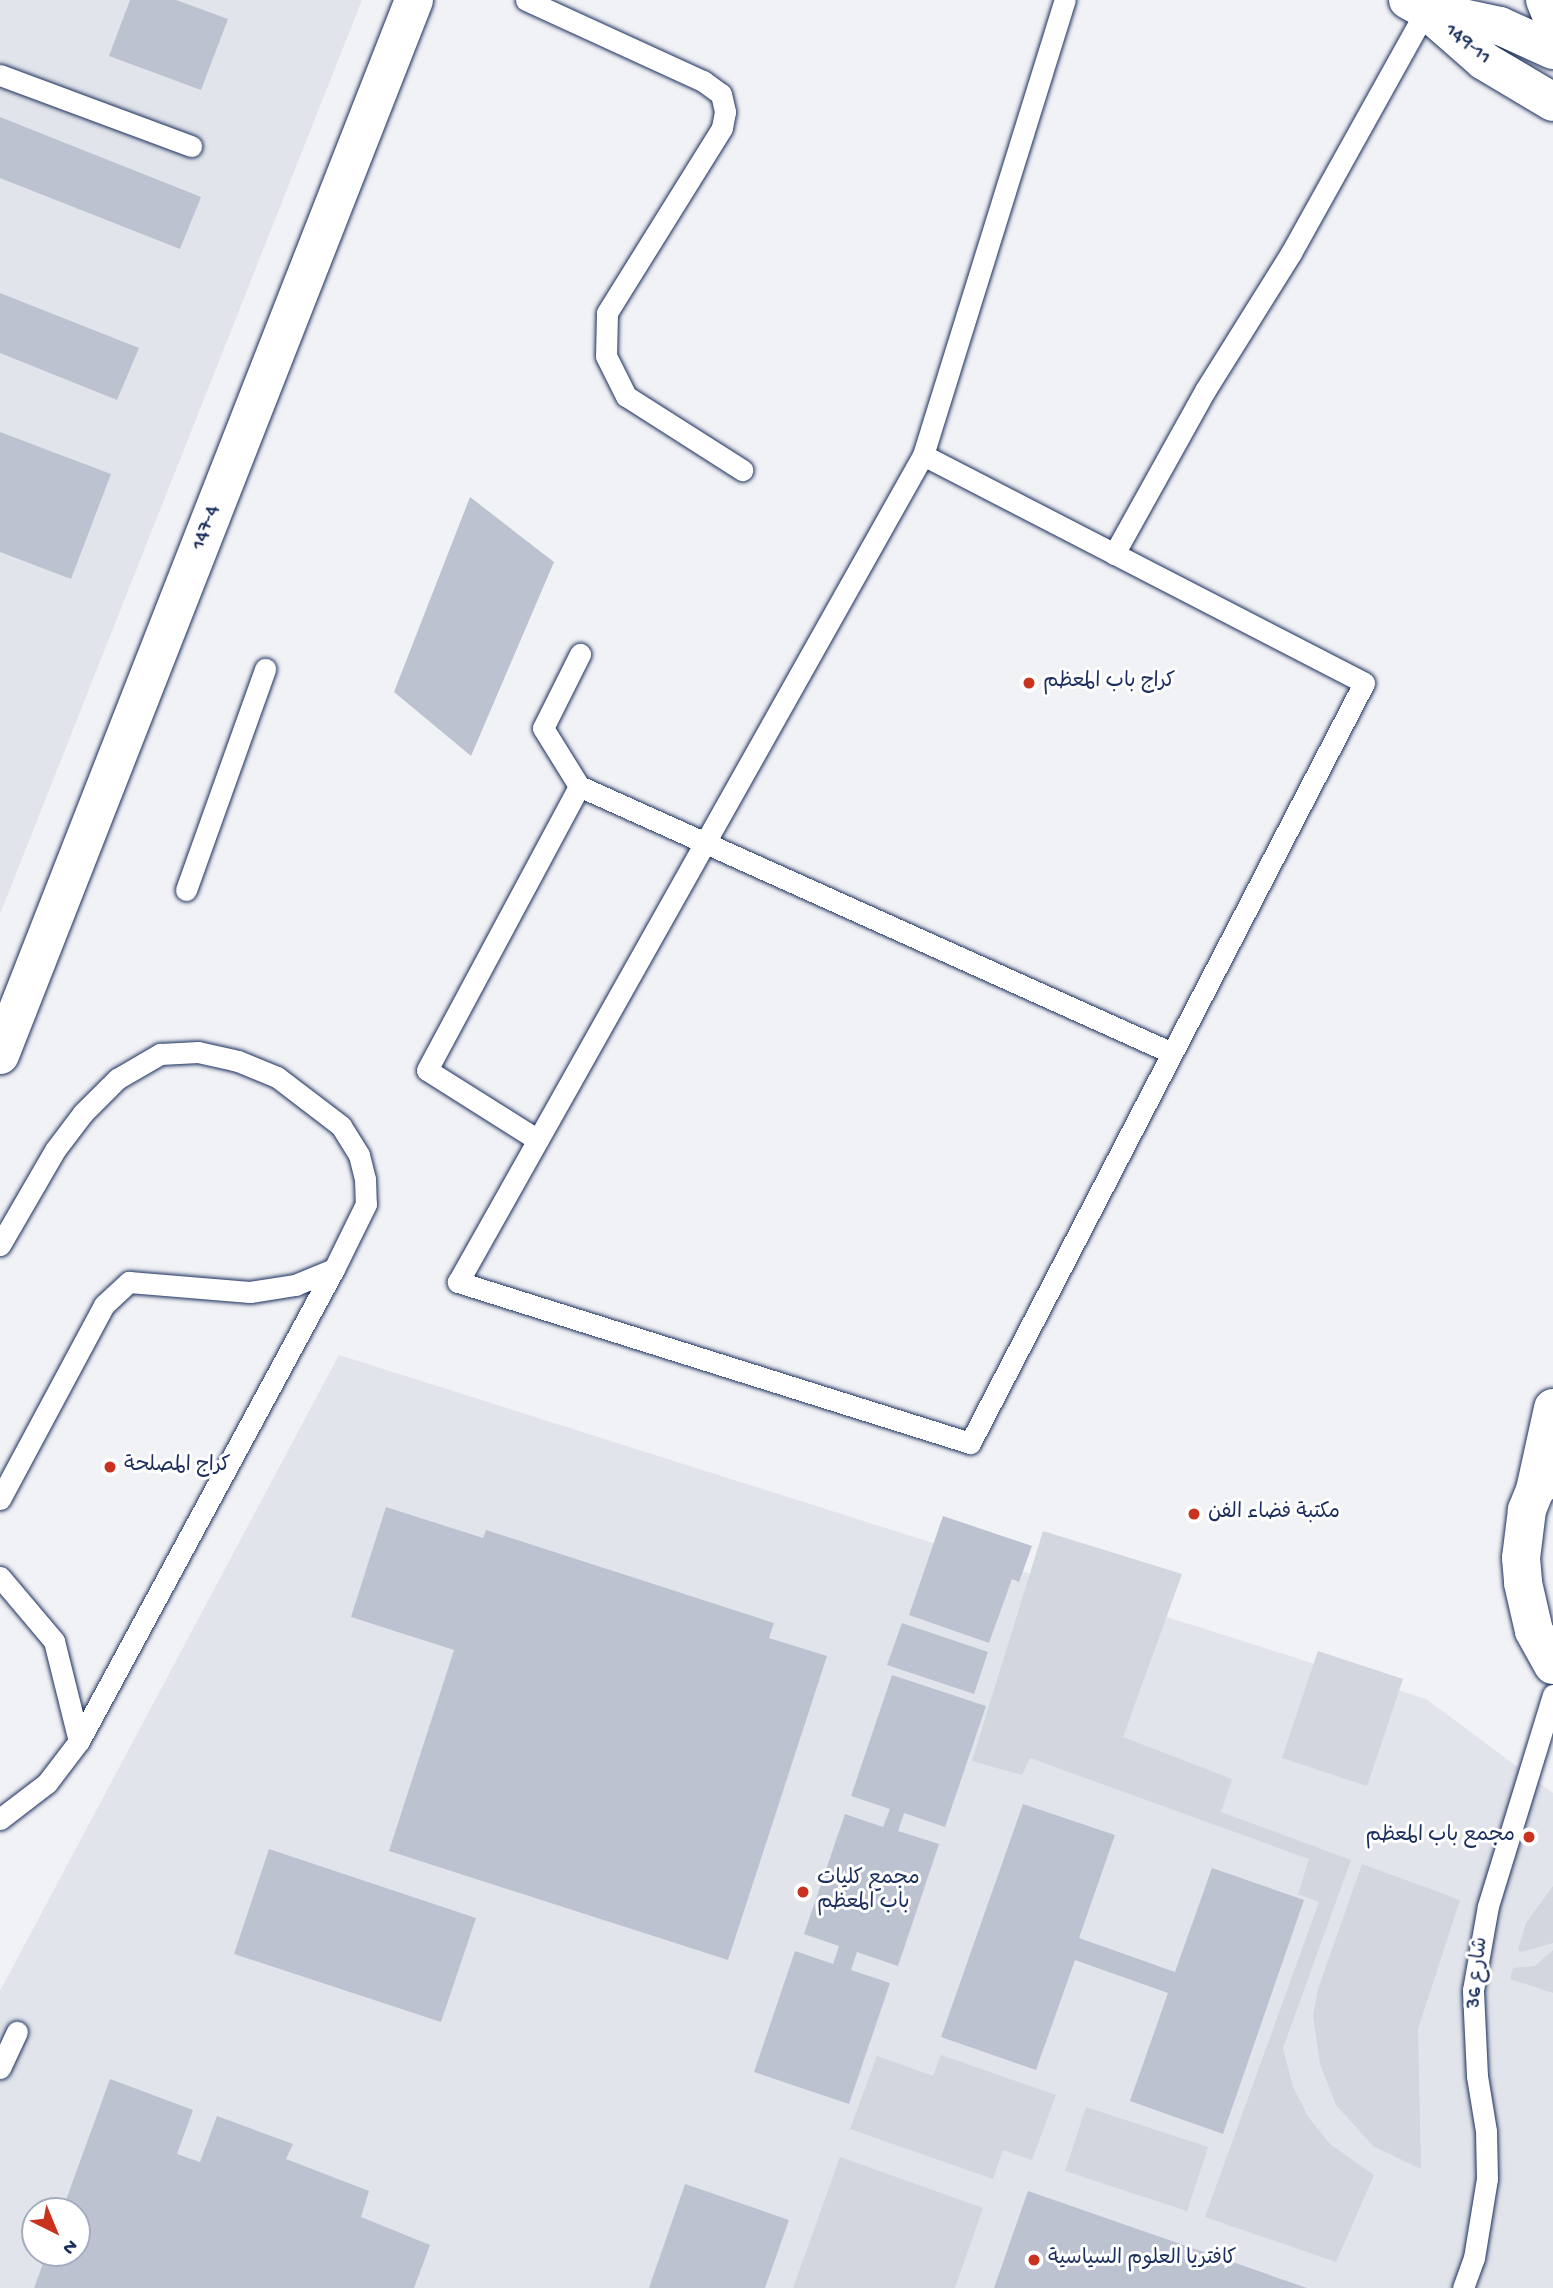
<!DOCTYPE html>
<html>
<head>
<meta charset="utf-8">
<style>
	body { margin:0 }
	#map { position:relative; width:1553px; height:2288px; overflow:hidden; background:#f1f2f5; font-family:"Gochi Hand","Playpen Sans Arabic",sans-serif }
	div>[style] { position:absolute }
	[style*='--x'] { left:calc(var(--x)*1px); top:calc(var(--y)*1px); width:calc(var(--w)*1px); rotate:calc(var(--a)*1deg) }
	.built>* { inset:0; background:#e1e4ea }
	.green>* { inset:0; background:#d2d6df }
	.building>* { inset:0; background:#bcc2d0 }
	.roads { filter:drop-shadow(0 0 2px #1b2f5e) drop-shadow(0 0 2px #1b2f5e) }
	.lane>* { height:21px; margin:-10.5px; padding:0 10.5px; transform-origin:10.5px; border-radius:10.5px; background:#fff }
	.street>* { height:38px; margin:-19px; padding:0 19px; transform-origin:19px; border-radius:19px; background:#fff }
	.secondary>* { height:38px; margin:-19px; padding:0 19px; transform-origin:19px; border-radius:19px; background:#fff }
	.dots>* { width:19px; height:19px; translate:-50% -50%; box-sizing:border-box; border:4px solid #fff; border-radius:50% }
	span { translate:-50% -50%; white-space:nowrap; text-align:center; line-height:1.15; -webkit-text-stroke:6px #fff; paint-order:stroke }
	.street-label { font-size:21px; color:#1b2f5e }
	.poi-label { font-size:21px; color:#1b2f5e }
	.left { translate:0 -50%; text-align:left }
	.right { translate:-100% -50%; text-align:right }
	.north { position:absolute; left:21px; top:2197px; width:70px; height:70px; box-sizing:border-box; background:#fff; border:2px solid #a4acbf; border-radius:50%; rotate:137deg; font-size:19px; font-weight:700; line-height:28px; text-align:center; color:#1b2f5e }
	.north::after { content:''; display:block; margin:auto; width:24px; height:32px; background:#c8321e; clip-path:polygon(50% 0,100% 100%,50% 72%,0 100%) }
</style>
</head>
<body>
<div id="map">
	<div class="built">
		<i style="clip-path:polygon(0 0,362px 0,0 914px)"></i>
		<i style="clip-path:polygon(evenodd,339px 1355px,1426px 1699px,1553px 1793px,1553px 2288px,0 2288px,0 1991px,339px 1355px,35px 2211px,77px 2211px,77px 2253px,35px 2253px,35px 2211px)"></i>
	</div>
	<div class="green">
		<i style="clip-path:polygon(1043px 1531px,1182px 1574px,1123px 1737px,1232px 1779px,1221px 1812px,1351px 1860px,1283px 2048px,1293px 2087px,1309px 2118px,1330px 2144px,1374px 2175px,1336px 2262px,1205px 2217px,1319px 1902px,1298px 1894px,1309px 1859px,1030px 1758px,1022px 1775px,972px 1761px)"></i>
		<i style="clip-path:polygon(1318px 1651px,1403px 1679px,1367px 1786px,1282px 1758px)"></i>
		<i style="clip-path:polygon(1362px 1864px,1460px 1900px,1418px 2029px,1421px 2169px,1373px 2146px,1336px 2105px,1320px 2064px,1313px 2015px,1318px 1989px)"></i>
		<i style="clip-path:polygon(1553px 1886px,1553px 1943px,1521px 1952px,1518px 1950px,1526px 1923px)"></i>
		<i style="clip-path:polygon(1553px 1950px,1553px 1993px,1510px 1979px,1513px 1968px,1535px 1966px)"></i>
		<i style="clip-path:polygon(941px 2055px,1056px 2095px,1032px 2160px,1003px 2150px,993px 2179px,850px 2129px,877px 2056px,933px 2076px)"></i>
		<i style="clip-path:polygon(1086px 2107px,1208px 2147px,1187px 2211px,1065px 2171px)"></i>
		<i style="clip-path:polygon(840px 2157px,983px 2208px,955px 2288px,793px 2288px)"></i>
	</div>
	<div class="building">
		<i style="clip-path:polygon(130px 0,176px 0,228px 19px,201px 90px,109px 56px)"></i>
		<i style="clip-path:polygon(0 117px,201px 197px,180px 249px,0 178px)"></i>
		<i style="clip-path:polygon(0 293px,139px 348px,117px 400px,0 353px)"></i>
		<i style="clip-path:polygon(0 432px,111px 474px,71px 579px,0 552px)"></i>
		<i style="clip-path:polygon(470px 497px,554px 562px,471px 756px,394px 692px)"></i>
		<i style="clip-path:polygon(386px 1507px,483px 1538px,486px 1530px,774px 1623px,769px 1638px,827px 1656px,728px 1960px,389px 1851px,454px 1650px,351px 1617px)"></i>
		<i style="clip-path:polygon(943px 1516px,1032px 1546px,1019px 1582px,1012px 1579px,989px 1643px,909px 1615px)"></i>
		<i style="clip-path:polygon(902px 1623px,988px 1652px,974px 1694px,887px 1665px)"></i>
		<i style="clip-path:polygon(892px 1675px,986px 1706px,945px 1827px,904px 1813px,898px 1831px,939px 1844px,898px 1966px,857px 1952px,851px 1970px,890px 1983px,849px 2104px,754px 2072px,795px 1951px,833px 1964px,839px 1946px,804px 1934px,845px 1814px,883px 1827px,890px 1809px,851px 1796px)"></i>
		<i style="clip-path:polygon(1023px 1804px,1115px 1835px,1079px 1938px,1175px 1972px,1212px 1868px,1304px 1900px,1223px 2134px,1130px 2101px,1168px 1993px,1075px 1960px,1036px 2070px,941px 2037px)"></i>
		<i style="clip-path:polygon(269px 1849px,476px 1918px,441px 2022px,234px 1954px)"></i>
		<i style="clip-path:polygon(110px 2079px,193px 2110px,177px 2154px,200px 2162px,217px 2116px,293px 2144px,286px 2159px,369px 2191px,361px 2217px,430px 2245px,414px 2288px,34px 2288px,47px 2253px,77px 2253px,77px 2211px,62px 2211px)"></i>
		<i style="clip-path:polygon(685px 2184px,789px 2220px,765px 2288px,649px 2288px)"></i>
		<i style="clip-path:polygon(1028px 2191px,1307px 2288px,994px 2288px)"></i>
	</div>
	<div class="roads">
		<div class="lane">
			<i style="--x:526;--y:0;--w:195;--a:24.6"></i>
			<i style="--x:703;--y:81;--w:22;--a:36"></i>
			<i style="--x:721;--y:94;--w:18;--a:77"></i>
			<i style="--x:725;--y:112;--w:16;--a:101"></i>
			<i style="--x:722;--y:128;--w:218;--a:121.9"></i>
			<i style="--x:607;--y:313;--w:43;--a:91.3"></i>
			<i style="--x:606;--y:356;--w:45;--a:63.4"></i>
			<i style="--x:626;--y:396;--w:138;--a:32.5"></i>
			<i style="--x:0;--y:75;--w:204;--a:20.4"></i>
			<i style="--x:923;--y:455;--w:496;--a:27.3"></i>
			<i style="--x:1364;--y:683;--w:856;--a:117.4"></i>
			<i style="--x:970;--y:1443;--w:537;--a:-162.54"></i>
			<i style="--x:458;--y:1282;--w:949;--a:-60.65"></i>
			<i style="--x:923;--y:455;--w:477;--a:-72.7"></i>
			<i style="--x:1114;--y:554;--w:189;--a:-60.9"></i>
			<i style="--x:1206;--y:389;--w:160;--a:-58"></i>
			<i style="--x:1291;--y:253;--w:278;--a:-60.9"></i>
			<i style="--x:579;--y:786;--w:68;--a:-121.8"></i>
			<i style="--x:543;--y:728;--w:83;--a:-63.4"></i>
			<i style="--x:186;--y:890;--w:235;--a:-70.3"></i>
			<i style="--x:538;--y:1140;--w:131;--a:-147.8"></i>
			<i style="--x:427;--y:1070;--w:322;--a:-61.8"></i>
			<i style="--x:579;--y:786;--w:650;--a:24.24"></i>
			<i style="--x:0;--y:1245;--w:110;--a:-59.9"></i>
			<i style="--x:55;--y:1150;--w:46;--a:-52.9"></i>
			<i style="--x:83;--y:1113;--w:48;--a:-45"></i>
			<i style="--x:117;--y:1079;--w:50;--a:-30.2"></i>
			<i style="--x:160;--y:1054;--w:38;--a:-3"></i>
			<i style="--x:198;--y:1052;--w:41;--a:12.7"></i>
			<i style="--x:238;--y:1061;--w:42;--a:22.3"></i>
			<i style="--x:277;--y:1077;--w:81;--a:37.4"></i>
			<i style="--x:341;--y:1126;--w:34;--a:58"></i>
			<i style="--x:359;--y:1155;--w:25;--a:76"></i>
			<i style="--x:365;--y:1179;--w:25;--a:88"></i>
			<i style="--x:366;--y:1204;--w:72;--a:116.2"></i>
			<i style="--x:334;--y:1269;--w:536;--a:118.38"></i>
			<i style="--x:79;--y:1741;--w:53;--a:127.3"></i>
			<i style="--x:47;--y:1783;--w:59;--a:142.5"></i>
			<i style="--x:0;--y:1499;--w:220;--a:-61.8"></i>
			<i style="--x:104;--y:1305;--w:34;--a:-43"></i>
			<i style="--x:129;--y:1282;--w:121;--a:4.7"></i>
			<i style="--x:250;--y:1292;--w:46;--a:-8.8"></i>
			<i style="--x:295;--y:1285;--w:42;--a:-22.3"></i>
			<i style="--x:0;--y:1577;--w:84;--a:49.8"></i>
			<i style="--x:54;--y:1641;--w:103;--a:76"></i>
			<i style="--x:0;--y:2068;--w:40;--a:-65"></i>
			<i style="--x:1463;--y:2288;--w:32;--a:-70"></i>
			<i style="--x:1474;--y:2258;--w:80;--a:-80.7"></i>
			<i style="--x:1487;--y:2179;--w:48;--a:-91.2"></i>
			<i style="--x:1486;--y:2131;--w:56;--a:-99.3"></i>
			<i style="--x:1477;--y:2076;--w:86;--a:-92.7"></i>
			<i style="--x:1473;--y:1990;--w:85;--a:-79.9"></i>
			<i style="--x:1488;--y:1906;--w:221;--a:-72.9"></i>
		</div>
		<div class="street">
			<i style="--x:1545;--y:0;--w:22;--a:68"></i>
			<i style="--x:0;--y:1055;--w:1133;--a:-68.57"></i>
		</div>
		<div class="secondary">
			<i style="--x:1408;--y:0;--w:21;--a:29"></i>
			<i style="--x:1426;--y:10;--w:77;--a:41.3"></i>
			<i style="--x:1484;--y:61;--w:80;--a:30.7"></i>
			<i style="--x:1426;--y:10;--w:76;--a:12.2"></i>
			<i style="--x:1500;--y:26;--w:58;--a:24.4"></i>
			<i style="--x:1553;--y:1472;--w:25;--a:135"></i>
			<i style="--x:1535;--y:1490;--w:22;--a:112"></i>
			<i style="--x:1527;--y:1510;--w:48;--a:97.1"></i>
			<i style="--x:1521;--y:1558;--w:25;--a:85"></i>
			<i style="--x:1523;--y:1583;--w:49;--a:77.1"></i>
			<i style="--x:1534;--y:1631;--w:39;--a:61"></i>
			<i style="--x:1535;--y:1490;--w:84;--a:-77.6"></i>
		</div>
	</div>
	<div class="dots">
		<i style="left:1029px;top:683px;background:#c8321e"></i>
		<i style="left:110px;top:1467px;background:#c8321e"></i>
		<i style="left:1194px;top:1514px;background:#c8321e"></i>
		<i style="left:1529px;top:1837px;background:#c8321e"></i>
		<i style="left:803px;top:1892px;background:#c8321e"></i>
		<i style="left:1034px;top:2260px;background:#c8321e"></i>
	</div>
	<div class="street-label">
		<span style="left:1467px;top:45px;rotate:39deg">149-11</span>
		<span style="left:207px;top:528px;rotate:-69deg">147-4</span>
		<span style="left:1479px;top:1973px;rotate:-84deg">شارع 36</span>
	</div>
	<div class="poi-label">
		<span class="left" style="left:1043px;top:683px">كراج باب المعظم</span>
		<span class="left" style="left:124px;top:1467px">كراج المصلحة</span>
		<span class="left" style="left:1208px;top:1514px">مكتبة فضاء الفن</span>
		<span class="right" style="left:1515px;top:1837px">مجمع باب المعظم</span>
		<span class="left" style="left:817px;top:1892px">مجمع كليات<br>باب المعظم</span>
		<span class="left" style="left:1048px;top:2260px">كافتريا العلوم السياسية</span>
	</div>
	<div class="north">N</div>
</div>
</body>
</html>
